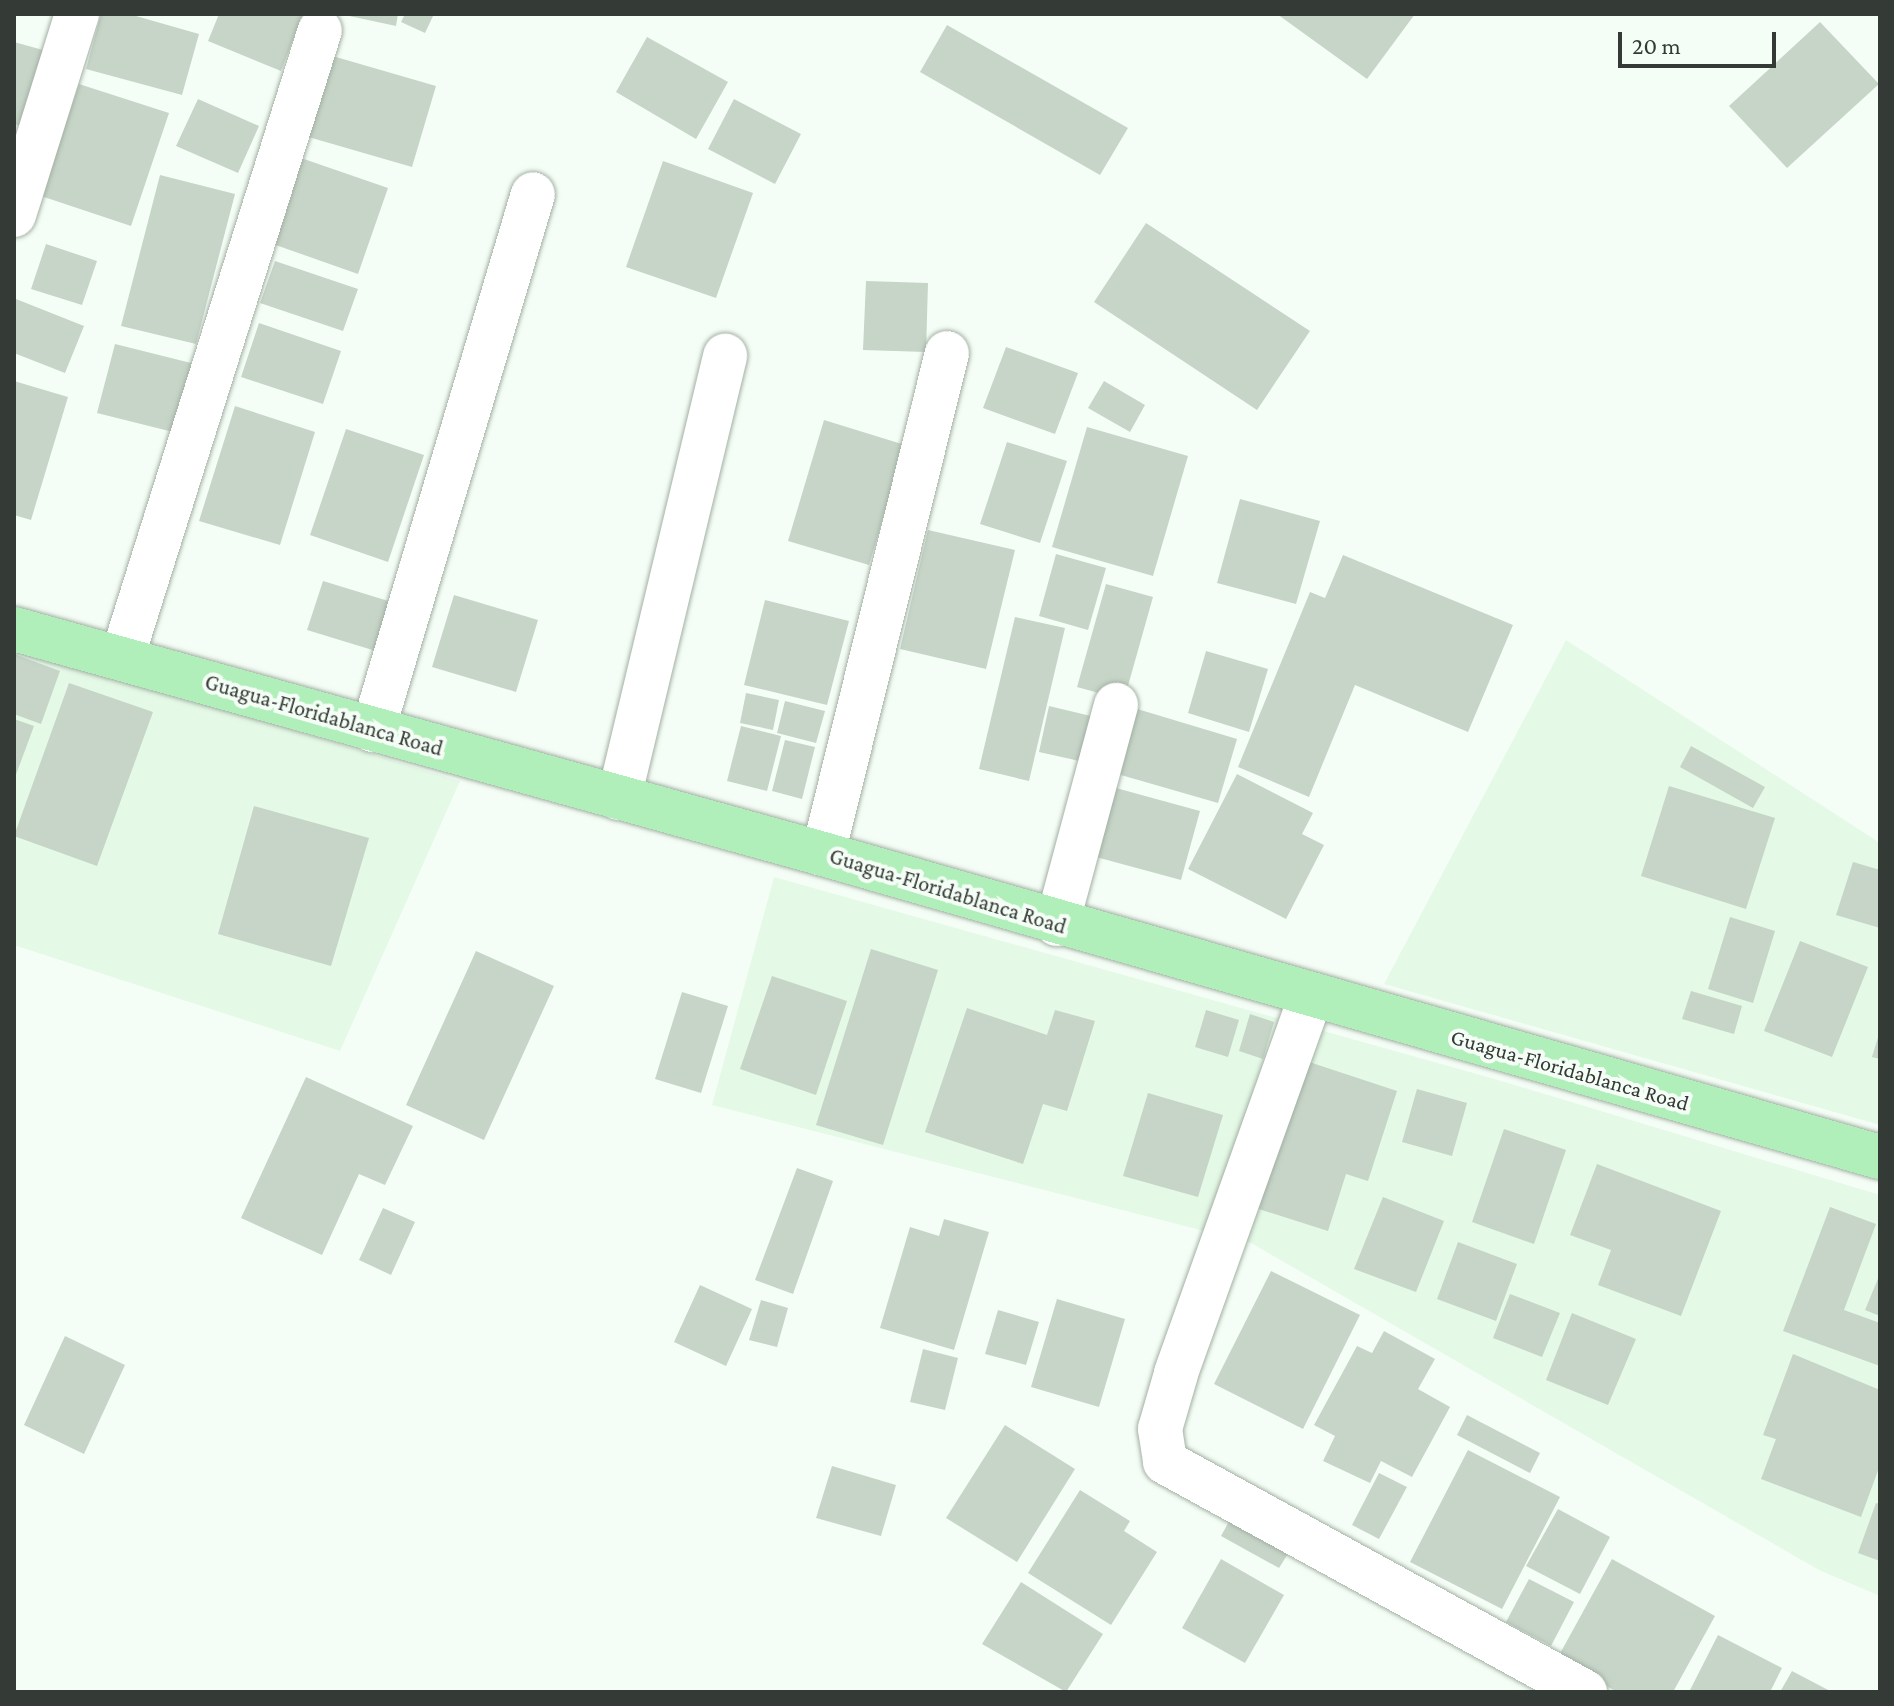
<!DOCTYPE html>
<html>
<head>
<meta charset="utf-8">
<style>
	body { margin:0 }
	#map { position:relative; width:1894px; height:1706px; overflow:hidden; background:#f5fef6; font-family:"Crimson Pro",serif }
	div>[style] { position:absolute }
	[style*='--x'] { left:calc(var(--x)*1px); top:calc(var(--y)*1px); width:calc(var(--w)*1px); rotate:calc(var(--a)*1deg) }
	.built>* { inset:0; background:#e4f9e6 }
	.building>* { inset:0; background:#c6d5c7 }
	.roads { filter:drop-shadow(0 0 2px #a3b0a4) drop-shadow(0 0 2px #a3b0a4) }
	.minor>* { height:44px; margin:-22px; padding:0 22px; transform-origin:22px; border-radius:22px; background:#fff }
	.major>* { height:44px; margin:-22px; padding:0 22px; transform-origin:22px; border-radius:22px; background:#b0efb9 }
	span { translate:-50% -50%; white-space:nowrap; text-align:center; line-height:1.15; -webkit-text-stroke:8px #f5fef6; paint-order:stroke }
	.street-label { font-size:22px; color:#343a35 }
	.frame { position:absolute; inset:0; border:16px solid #343a35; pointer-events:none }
	.scale { position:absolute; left:1618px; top:32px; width:158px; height:36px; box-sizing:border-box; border:4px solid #343a35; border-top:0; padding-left:10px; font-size:24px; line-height:28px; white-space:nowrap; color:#343a35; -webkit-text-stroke:6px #f5fef6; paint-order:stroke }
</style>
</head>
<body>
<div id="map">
	<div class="built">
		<i style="clip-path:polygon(1566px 640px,1880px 843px,1880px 1125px,1384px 984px)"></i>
		<i style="clip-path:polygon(14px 645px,460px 781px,340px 1051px,14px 945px)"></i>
		<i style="clip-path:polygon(774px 877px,1498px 1080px,1880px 1195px,1880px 1596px,1819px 1570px,1251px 1243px,712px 1105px)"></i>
	</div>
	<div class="building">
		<i style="clip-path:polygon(101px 14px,129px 14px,199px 34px,182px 95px,86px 69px)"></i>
		<i style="clip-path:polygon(219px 14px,303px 14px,281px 71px,208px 41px)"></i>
		<i style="clip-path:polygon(340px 14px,398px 14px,396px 26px)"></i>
		<i style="clip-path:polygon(405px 14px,434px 14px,425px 33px,401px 22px)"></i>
		<i style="clip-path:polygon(1277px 14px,1415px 14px,1367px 79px)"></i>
		<i style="clip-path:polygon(1820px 22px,1879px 84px,1787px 168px,1729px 106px)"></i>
		<i style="clip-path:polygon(947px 25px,1128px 128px,1100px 175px,920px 72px)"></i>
		<i style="clip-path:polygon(647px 37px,728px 82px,696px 139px,616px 92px)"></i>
		<i style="clip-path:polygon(14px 42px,43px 50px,21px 126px,14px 124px)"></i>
		<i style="clip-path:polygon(329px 55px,436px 86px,412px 167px,305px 136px)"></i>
		<i style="clip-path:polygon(79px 84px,169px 113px,131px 226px,41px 196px)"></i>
		<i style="clip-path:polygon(198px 99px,259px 126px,238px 173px,176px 146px)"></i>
		<i style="clip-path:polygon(734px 99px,801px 134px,775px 184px,708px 149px)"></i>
		<i style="clip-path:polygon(301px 158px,388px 188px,358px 274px,270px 243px)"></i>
		<i style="clip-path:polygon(663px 161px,753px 193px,716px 298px,626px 267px)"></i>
		<i style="clip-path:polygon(160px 175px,235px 194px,196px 344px,121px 326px)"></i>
		<i style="clip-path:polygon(1146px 223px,1310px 331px,1257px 410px,1094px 302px)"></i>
		<i style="clip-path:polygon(46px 244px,97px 261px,82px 305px,31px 289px)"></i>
		<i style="clip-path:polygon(275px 261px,358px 289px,343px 331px,260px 303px)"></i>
		<i style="clip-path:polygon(866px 281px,928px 283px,926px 352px,863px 350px)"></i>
		<i style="clip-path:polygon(16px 299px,84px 326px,65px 373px,14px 353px)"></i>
		<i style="clip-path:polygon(259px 323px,341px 351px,323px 404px,241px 377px)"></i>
		<i style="clip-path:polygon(115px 344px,199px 365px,181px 434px,97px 413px)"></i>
		<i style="clip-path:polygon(1006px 347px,1078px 373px,1055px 434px,983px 408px)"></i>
		<i style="clip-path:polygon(14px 381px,68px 397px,31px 520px,14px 515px)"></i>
		<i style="clip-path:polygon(1104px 381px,1145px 405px,1130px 432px,1088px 408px)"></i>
		<i style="clip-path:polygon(235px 406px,315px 432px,280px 545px,199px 521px)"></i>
		<i style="clip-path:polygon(824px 420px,905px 445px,869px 565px,788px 541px)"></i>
		<i style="clip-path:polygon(1087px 427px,1188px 456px,1153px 576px,1052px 547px)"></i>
		<i style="clip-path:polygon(346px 429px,424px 455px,388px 562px,310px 535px)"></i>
		<i style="clip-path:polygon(1007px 442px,1067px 461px,1040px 543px,980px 524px)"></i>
		<i style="clip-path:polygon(1240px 499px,1320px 521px,1296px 604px,1217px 583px)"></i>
		<i style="clip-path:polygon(928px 530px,1015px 550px,986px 669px,900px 649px)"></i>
		<i style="clip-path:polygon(1056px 554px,1106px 568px,1088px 630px,1039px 616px)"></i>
		<i style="clip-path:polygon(1343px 555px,1513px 625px,1468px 732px,1355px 685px,1309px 797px,1238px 767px,1310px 592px,1325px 598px)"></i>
		<i style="clip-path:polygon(323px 581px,395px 603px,379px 652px,307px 630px)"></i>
		<i style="clip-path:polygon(1106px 584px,1153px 597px,1124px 700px,1077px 687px)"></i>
		<i style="clip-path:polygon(454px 595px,538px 620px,516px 692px,432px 667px)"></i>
		<i style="clip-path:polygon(765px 600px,849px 621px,827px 705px,744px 685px)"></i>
		<i style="clip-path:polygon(1015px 617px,1065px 628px,1029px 781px,979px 769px)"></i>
		<i style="clip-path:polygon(1206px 651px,1268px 669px,1249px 732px,1188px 713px)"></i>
		<i style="clip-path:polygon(14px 654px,60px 671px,41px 724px,14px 714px)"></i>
		<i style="clip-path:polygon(69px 683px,153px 712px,97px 866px,14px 836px)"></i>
		<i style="clip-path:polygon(746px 693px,779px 700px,773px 730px,740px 723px)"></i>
		<i style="clip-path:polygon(785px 701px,825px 711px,816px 743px,777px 733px)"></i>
		<i style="clip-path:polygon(1049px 706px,1095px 717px,1084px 762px,1039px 752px)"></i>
		<i style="clip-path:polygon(1134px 708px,1237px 739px,1218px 803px,1114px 773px)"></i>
		<i style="clip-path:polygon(14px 719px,34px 726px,14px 780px)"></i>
		<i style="clip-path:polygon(741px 726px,781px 736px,767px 791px,727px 781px)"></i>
		<i style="clip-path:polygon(785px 740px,815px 747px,802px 799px,772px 791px)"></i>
		<i style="clip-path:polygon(1691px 746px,1765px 787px,1753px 808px,1680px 767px)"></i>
		<i style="clip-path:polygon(1237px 774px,1313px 813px,1302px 834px,1324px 845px,1286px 919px,1188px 869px)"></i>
		<i style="clip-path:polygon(1669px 786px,1775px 818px,1746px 909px,1641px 876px)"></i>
		<i style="clip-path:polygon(1116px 788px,1200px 811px,1181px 880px,1096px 857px)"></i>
		<i style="clip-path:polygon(254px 806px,369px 838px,331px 966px,218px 934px)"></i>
		<i style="clip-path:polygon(1853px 862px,1880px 870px,1880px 928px,1836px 915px)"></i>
		<i style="clip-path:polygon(1730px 917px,1775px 931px,1753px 1003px,1708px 989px)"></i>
		<i style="clip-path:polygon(1800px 941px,1868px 967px,1832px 1057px,1764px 1031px)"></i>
		<i style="clip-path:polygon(871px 949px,938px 970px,883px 1145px,816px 1125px)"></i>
		<i style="clip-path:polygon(476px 951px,554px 986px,484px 1140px,406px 1105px)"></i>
		<i style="clip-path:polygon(772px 976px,847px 1001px,816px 1095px,740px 1069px)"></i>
		<i style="clip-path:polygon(1691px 991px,1742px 1006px,1734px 1034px,1682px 1019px)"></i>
		<i style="clip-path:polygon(682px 992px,728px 1006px,701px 1093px,655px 1079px)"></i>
		<i style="clip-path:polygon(967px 1008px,1047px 1035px,1055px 1010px,1095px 1021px,1067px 1111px,1043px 1104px,1023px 1164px,925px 1132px)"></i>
		<i style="clip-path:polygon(1206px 1010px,1239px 1020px,1228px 1057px,1195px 1047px)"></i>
		<i style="clip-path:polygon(1250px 1014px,1274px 1022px,1263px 1059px,1239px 1051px)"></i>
		<i style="clip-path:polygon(1880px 1031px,1880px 1059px,1872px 1057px)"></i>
		<i style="clip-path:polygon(1294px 1057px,1397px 1091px,1368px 1181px,1346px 1174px,1328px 1231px,1246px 1205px)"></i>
		<i style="clip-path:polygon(306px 1077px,413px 1126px,385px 1185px,359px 1174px,322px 1255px,241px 1218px)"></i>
		<i style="clip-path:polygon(1417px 1089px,1467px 1103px,1452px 1156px,1402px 1142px)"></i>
		<i style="clip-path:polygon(1148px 1093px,1223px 1115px,1198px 1197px,1123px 1176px)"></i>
		<i style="clip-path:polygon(1504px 1129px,1566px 1150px,1534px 1244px,1472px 1222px)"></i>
		<i style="clip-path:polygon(1597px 1164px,1721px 1211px,1681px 1316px,1598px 1285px,1611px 1250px,1570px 1235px)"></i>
		<i style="clip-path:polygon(797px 1168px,833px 1181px,793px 1294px,755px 1280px)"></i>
		<i style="clip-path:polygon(1383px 1197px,1444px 1221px,1416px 1292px,1354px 1269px)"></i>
		<i style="clip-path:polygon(1830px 1207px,1876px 1224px,1844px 1310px,1880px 1323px,1880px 1366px,1783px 1331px)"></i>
		<i style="clip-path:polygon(383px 1208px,415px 1222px,391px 1275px,359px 1260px)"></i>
		<i style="clip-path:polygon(944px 1219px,989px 1232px,954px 1350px,880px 1328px,910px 1227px,939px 1236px)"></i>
		<i style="clip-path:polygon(1458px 1242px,1517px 1264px,1496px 1321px,1437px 1299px)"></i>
		<i style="clip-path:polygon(1271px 1271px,1360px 1315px,1303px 1429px,1214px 1384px)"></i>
		<i style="clip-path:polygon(1880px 1274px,1880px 1316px,1865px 1310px)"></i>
		<i style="clip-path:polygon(700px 1285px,752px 1309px,726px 1366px,674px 1342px)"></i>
		<i style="clip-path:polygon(1510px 1294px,1560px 1313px,1542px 1357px,1493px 1338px)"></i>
		<i style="clip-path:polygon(1057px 1299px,1125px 1319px,1099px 1407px,1031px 1387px)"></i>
		<i style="clip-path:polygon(761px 1300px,788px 1308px,777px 1347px,749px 1340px)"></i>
		<i style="clip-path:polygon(998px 1310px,1039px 1322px,1026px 1365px,985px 1354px)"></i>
		<i style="clip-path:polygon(1572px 1313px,1636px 1339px,1608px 1405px,1546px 1380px)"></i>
		<i style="clip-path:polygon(1384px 1331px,1435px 1359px,1418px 1389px,1450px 1407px,1412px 1477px,1381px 1461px,1370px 1483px,1323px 1461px,1335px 1436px,1314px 1425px,1357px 1346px,1372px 1353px)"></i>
		<i style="clip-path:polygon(65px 1336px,125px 1365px,84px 1454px,24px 1425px)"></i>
		<i style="clip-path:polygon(923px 1349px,958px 1358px,945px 1410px,910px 1402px)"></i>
		<i style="clip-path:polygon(1793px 1354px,1880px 1390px,1880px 1465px,1861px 1517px,1761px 1479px,1776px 1439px,1763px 1435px)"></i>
		<i style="clip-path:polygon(1467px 1415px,1540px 1453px,1530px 1473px,1457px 1435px)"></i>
		<i style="clip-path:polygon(1005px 1425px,1075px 1469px,1017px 1562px,946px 1518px)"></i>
		<i style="clip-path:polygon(1468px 1450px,1560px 1497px,1502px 1609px,1410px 1562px)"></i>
		<i style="clip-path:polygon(832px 1466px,896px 1485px,881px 1536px,816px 1518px)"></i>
		<i style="clip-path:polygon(1379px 1473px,1407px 1487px,1379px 1539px,1352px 1525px)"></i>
		<i style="clip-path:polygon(1080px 1490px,1130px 1521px,1124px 1531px,1157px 1552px,1111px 1625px,1028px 1573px)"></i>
		<i style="clip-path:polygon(1876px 1503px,1880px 1504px,1880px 1561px,1858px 1553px)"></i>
		<i style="clip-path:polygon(1558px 1509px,1610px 1537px,1580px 1594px,1526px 1566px)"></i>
		<i style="clip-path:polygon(1232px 1516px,1291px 1549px,1279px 1568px,1221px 1536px)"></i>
		<i style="clip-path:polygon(1221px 1559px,1284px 1595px,1245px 1663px,1182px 1628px)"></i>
		<i style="clip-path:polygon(1612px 1559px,1715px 1616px,1673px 1692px,1617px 1692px,1557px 1659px)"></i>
		<i style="clip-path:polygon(1529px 1579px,1574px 1602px,1551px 1646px,1506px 1622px)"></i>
		<i style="clip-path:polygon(1021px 1582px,1103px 1634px,1066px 1692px,982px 1644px)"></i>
		<i style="clip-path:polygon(1718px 1635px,1782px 1668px,1770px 1692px,1689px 1692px)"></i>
		<i style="clip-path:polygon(1792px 1671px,1832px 1692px,1780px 1692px)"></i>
	</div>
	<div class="roads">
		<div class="minor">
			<i style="--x:14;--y:215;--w:211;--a:-72.6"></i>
			<i style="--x:122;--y:658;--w:658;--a:-72.5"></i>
			<i style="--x:373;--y:730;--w:559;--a:-73.38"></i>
			<i style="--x:619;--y:798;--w:455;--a:-76.5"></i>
			<i style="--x:823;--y:854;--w:516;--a:-76.1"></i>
			<i style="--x:1057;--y:924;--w:227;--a:-74.9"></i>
			<i style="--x:1311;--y:996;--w:401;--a:109.7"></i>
			<i style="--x:1176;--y:1374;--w:57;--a:106.2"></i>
			<i style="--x:1160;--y:1429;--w:33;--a:81"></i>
			<i style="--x:1165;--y:1462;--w:479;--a:28.7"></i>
		</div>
		<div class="major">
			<i style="--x:14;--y:629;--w:840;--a:15.54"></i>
			<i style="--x:823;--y:854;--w:1100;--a:16"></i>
		</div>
	</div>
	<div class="street-label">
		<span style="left:324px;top:715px;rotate:16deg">Guagua-Floridablanca Road</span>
		<span style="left:948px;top:891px;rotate:17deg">Guagua-Floridablanca Road</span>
		<span style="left:1570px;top:1070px;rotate:16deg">Guagua-Floridablanca Road</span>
	</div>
	<div class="frame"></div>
	<div class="scale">20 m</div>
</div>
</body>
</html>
